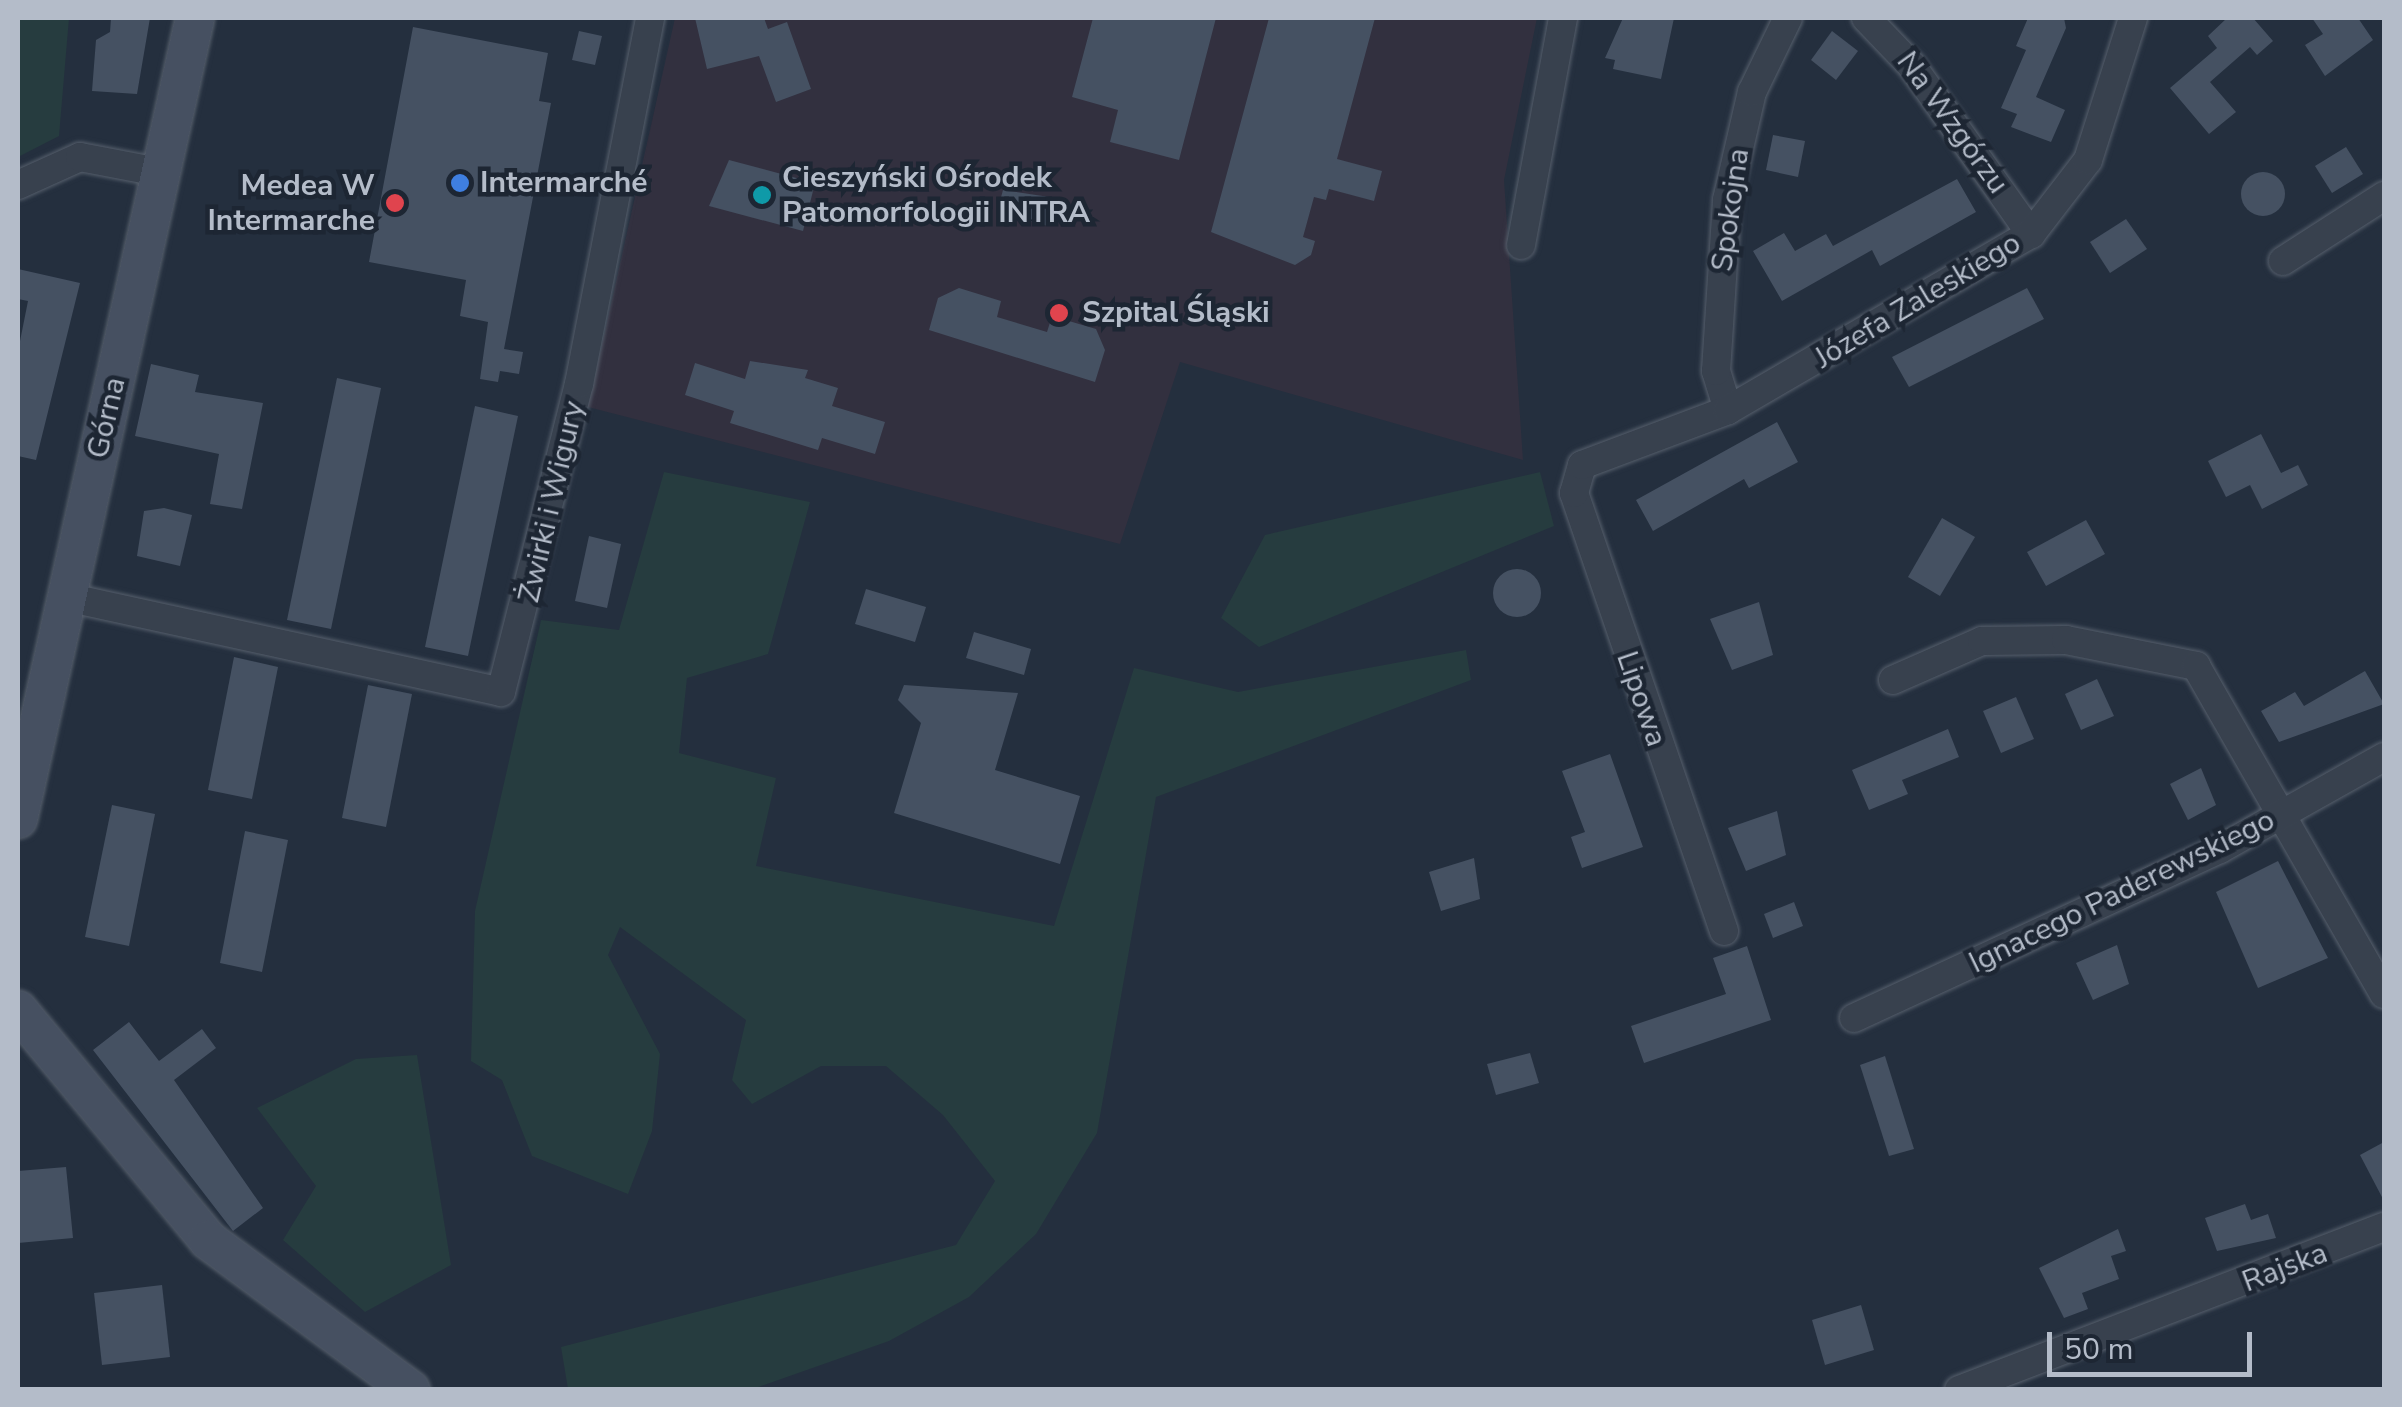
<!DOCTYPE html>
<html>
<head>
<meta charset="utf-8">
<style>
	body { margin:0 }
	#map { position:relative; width:2402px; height:1407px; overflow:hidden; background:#242f3e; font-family:"Nunito Sans",sans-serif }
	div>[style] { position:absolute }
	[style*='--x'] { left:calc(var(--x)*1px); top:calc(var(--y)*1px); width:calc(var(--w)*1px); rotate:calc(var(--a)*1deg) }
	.medical>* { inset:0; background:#32303f }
	.green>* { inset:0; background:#263c3f }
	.building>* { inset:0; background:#455162 }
	.round { border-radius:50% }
	.roads { filter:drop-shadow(0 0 2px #565f6c) drop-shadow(0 0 2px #565f6c) }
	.street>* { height:28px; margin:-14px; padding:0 14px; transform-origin:14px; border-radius:14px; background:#38414e }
	.secondary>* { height:38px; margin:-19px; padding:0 19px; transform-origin:19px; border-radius:19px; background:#465061 }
	.dots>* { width:28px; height:28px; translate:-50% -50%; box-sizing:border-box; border:5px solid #1d2633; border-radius:50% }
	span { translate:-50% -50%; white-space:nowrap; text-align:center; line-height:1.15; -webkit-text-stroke:9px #1d2633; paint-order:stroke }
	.street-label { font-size:30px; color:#b4bcc9 }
	.poi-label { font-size:30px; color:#b4bcc9; font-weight:700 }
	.left { translate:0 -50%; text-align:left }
	.right { translate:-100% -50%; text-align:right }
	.frame { position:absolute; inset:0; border:20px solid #b4bcc9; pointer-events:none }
	.scale { position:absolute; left:2047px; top:1332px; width:205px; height:45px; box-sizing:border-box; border:5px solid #b4bcc9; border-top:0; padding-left:12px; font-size:30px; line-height:35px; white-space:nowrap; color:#b4bcc9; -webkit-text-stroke:8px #1d2633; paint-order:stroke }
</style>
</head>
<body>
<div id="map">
	<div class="medical">
		<i style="clip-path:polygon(675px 18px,1537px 18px,1504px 180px,1523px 460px,1180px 362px,1120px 544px,588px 407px)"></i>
	</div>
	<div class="green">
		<i style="clip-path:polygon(18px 18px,69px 18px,59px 136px,18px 157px)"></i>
		<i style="clip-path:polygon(664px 472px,810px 502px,768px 654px,687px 678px,679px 753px,776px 778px,756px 866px,1054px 926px,1134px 668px,1238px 692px,1466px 650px,1471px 680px,1156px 797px,1097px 1133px,1036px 1234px,969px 1297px,889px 1341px,753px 1389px,568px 1389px,561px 1347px,956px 1245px,995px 1181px,943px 1115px,886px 1066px,821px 1066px,752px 1104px,732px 1080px,746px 1020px,620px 927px,608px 955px,660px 1054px,652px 1131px,628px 1194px,532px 1156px,502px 1080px,471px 1061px,475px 911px,541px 620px,619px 630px)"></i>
		<i style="clip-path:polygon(1540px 472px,1554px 526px,1259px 647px,1221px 618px,1265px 535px)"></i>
		<i style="clip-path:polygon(417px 1055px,451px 1265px,365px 1312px,283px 1240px,316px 1186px,257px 1108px,356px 1059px)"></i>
	</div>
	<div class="building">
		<i style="clip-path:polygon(111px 18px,150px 18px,137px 94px,92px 91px,96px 40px,110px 32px)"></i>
		<i style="clip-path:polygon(695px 18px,764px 18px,768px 29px,787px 22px,811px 89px,776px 102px,759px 56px,707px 69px)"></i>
		<i style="clip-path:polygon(1093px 18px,1216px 18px,1179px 160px,1110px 142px,1118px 110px,1072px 97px)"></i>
		<i style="clip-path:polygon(1269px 18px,1375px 18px,1337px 159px,1382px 171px,1374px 201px,1329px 189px,1326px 200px,1314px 197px,1303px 237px,1315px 241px,1311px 255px,1295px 265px,1211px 232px)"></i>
		<i style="clip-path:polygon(1623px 18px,1674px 18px,1661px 79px,1613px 69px,1615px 60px,1605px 58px)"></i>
		<i style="clip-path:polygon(2028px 18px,2064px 18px,2066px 28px,2036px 97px,2065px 110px,2051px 142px,2011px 127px,2017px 114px,2001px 108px,2026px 50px,2016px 46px)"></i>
		<i style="clip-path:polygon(2227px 18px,2253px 18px,2273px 41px,2257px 55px,2250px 47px,2210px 82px,2236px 112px,2209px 134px,2170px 88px,2217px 48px,2208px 36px)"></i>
		<i style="clip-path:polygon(2312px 18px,2358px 18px,2373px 40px,2325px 76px,2305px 45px,2323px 34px)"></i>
		<i style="clip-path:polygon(413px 27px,548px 53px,539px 101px,551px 103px,504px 349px,523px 352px,519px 374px,500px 371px,498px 382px,480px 379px,488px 322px,460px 316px,466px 280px,369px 262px)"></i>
		<i style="clip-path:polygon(579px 31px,602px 36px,595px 65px,572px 60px)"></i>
		<i style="clip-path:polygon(1832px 31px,1858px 51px,1836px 80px,1811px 60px)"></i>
		<i style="clip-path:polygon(1773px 135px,1805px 141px,1798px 177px,1766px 170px)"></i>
		<i style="clip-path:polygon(2346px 147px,2363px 174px,2332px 193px,2315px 166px)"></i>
		<i style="clip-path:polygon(729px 160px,815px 183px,803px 231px,709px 206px)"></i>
		<i class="round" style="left:2241px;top:172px;width:44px;height:44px"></i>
		<i style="clip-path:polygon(1957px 179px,1976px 212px,1880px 266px,1872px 250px,1782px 301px,1753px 251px,1784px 233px,1795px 251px,1826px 234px,1833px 246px)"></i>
		<i style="clip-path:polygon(1003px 190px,1056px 198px,1048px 226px,997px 212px)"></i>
		<i style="clip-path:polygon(2126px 219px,2147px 249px,2110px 273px,2090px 242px)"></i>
		<i style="clip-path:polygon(18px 269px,80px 283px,36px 460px,18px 456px,18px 351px,28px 301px,18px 299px)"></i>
		<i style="clip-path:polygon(959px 288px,1001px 301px,997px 317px,1047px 332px,1052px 316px,1096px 329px,1105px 350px,1095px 382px,929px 330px,938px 298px)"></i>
		<i style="clip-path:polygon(2027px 288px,2044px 319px,1909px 387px,1892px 357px)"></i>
		<i style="clip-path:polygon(750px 361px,808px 370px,805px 378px,838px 388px,832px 406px,885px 422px,875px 454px,822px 438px,818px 450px,730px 423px,734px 411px,685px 395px,695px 363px,745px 379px)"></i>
		<i style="clip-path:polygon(151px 364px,199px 375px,195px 392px,263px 403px,242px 509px,210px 504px,219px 454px,135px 436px)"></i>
		<i style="clip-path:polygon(337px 378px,381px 388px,331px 629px,287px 620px)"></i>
		<i style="clip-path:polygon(475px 406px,518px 416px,468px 656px,425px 647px)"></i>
		<i style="clip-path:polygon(1777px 422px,1798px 462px,1749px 488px,1744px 479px,1653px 531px,1636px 500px)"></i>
		<i style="clip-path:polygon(2261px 434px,2281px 473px,2298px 465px,2308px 485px,2262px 509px,2250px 485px,2226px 497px,2208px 461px)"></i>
		<i style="clip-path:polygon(164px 508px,192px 515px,180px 566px,137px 556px,144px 511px)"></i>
		<i style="clip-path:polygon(1942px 518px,1975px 537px,1940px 596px,1908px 577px)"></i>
		<i style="clip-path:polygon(2086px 520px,2105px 554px,2046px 586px,2027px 552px)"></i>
		<i style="clip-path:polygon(589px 536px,621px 544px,607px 608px,575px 601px)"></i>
		<i class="round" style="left:1493px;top:569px;width:48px;height:48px"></i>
		<i style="clip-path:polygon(866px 589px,926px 607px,915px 642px,855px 624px)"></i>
		<i style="clip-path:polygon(1759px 602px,1773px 655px,1732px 670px,1710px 619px)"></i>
		<i style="clip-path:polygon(974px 632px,1031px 649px,1024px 675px,966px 658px)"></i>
		<i style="clip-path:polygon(234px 657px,278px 667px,252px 799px,208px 790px)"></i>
		<i style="clip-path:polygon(2365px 671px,2384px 704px,2279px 742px,2261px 711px,2295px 692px,2304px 706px)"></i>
		<i style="clip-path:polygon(2097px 679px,2114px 716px,2081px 730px,2065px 694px)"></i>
		<i style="clip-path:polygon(368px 685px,412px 694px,386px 827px,342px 818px)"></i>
		<i style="clip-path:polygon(904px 685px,1018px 693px,995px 770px,1080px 796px,1060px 864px,894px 813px,921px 723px,898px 700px)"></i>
		<i style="clip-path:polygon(2016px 697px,2034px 739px,2001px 753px,1983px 711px)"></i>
		<i style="clip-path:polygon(1948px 729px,1959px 757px,1902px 780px,1908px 794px,1869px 810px,1852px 770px)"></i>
		<i style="clip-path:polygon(1610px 754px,1643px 847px,1582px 868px,1571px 837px,1585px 832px,1562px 771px)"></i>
		<i style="clip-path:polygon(2201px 768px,2216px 805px,2188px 820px,2170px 784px)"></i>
		<i style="clip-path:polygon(112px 805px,155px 814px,129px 946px,85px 937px)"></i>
		<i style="clip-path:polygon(1777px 811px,1786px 855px,1746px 871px,1728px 828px)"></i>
		<i style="clip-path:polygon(245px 831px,288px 840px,262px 972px,220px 963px)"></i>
		<i style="clip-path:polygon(1474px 858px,1480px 899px,1441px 911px,1429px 872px)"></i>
		<i style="clip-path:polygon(2278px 861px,2328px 958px,2258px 988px,2216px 892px)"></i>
		<i style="clip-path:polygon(1794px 902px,1803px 926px,1773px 938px,1764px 914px)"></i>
		<i style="clip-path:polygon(2117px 945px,2129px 984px,2093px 1000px,2076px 963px)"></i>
		<i style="clip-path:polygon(1747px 946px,1771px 1020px,1644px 1063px,1631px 1026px,1726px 994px,1713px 958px)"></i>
		<i style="clip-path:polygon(129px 1022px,159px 1061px,202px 1029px,216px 1048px,174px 1080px,263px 1208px,233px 1231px,93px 1050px)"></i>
		<i style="clip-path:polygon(1530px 1053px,1539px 1083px,1496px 1095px,1487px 1064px)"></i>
		<i style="clip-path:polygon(1885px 1056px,1914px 1149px,1889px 1156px,1860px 1065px)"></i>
		<i style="clip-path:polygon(2384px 1142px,2384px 1201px,2360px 1155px)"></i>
		<i style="clip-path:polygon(66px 1167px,73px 1238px,18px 1243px,18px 1171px)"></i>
		<i style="clip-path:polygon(2245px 1204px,2251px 1220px,2268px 1214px,2276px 1238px,2217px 1251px,2205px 1218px)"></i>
		<i style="clip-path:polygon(2118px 1229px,2126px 1251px,2111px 1256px,2119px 1279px,2082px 1293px,2088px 1309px,2064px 1318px,2039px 1268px)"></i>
		<i style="clip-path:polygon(162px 1285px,170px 1357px,102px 1365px,94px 1293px)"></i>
		<i style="clip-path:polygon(1861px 1305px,1874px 1350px,1825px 1365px,1812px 1320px)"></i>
	</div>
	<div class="roads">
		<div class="street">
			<i style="--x:1866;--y:18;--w:66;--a:46.2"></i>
			<i style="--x:1912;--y:66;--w:206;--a:54.7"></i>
			<i style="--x:18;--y:185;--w:68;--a:-24.3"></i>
			<i style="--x:80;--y:157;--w:80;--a:10.8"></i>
			<i style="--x:1521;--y:245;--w:231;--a:-79.5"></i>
			<i style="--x:2283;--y:261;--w:120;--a:-32.8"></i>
			<i style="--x:1728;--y:410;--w:41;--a:-107.1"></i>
			<i style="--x:1716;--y:371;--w:171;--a:-86.3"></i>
			<i style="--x:1727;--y:200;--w:111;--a:-77"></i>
			<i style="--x:1752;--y:92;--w:82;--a:-64.1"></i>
			<i style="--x:66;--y:597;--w:445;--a:12.3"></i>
			<i style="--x:501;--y:692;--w:318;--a:-75.8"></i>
			<i style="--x:579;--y:384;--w:373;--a:-79"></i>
			<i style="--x:1893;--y:680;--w:97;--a:-23.7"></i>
			<i style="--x:1982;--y:641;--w:84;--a:-0.7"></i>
			<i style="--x:2066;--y:640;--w:133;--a:11.3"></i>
			<i style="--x:2196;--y:666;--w:378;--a:60.2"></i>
			<i style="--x:1724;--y:931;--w:463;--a:-108.9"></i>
			<i style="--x:1574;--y:493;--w:29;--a:-74"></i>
			<i style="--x:1582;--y:465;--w:156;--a:-20.6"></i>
			<i style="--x:1728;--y:410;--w:350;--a:-30.2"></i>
			<i style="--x:2031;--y:234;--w:93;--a:-52.4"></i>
			<i style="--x:2088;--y:160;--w:149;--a:-72.4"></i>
			<i style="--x:1854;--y:1018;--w:403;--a:-24.8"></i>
			<i style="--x:2220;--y:849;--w:188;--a:-29.3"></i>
			<i style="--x:1959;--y:1390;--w:455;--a:-21"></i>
		</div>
		<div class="secondary">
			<i style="--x:18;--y:819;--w:820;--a:-77.54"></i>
			<i style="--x:18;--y:1010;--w:298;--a:50.4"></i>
			<i style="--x:208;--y:1240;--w:252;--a:36.5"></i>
		</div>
	</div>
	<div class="dots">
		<i style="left:460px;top:183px;background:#3f7fe0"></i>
		<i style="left:762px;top:195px;background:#0f9aa8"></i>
		<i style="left:395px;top:203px;background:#e0444e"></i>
		<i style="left:1059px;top:313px;background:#e0444e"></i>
	</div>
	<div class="street-label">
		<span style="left:1952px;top:123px;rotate:54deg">Na Wzgórzu</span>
		<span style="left:1731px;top:210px;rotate:-82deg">Spokojna</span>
		<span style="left:1918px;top:301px;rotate:-31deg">Józefa Zaleskiego</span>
		<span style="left:107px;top:418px;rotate:-77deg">Górna</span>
		<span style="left:552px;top:502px;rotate:-77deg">Żwirki i Wigury</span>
		<span style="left:1641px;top:699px;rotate:71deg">Lipowa</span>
		<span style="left:2122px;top:892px;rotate:-26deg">Ignacego Paderewskiego</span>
		<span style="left:2285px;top:1268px;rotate:-21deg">Rajska</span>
	</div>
	<div class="poi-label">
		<span class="left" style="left:782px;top:195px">Cieszyński Ośrodek<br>Patomorfologii INTRA</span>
		<span class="left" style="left:480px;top:183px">Intermarché</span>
		<span class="right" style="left:375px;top:203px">Medea W<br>Intermarche</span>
		<span class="left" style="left:1082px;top:313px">Szpital Śląski</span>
	</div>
	<div class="frame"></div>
	<div class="scale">50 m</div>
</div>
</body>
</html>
